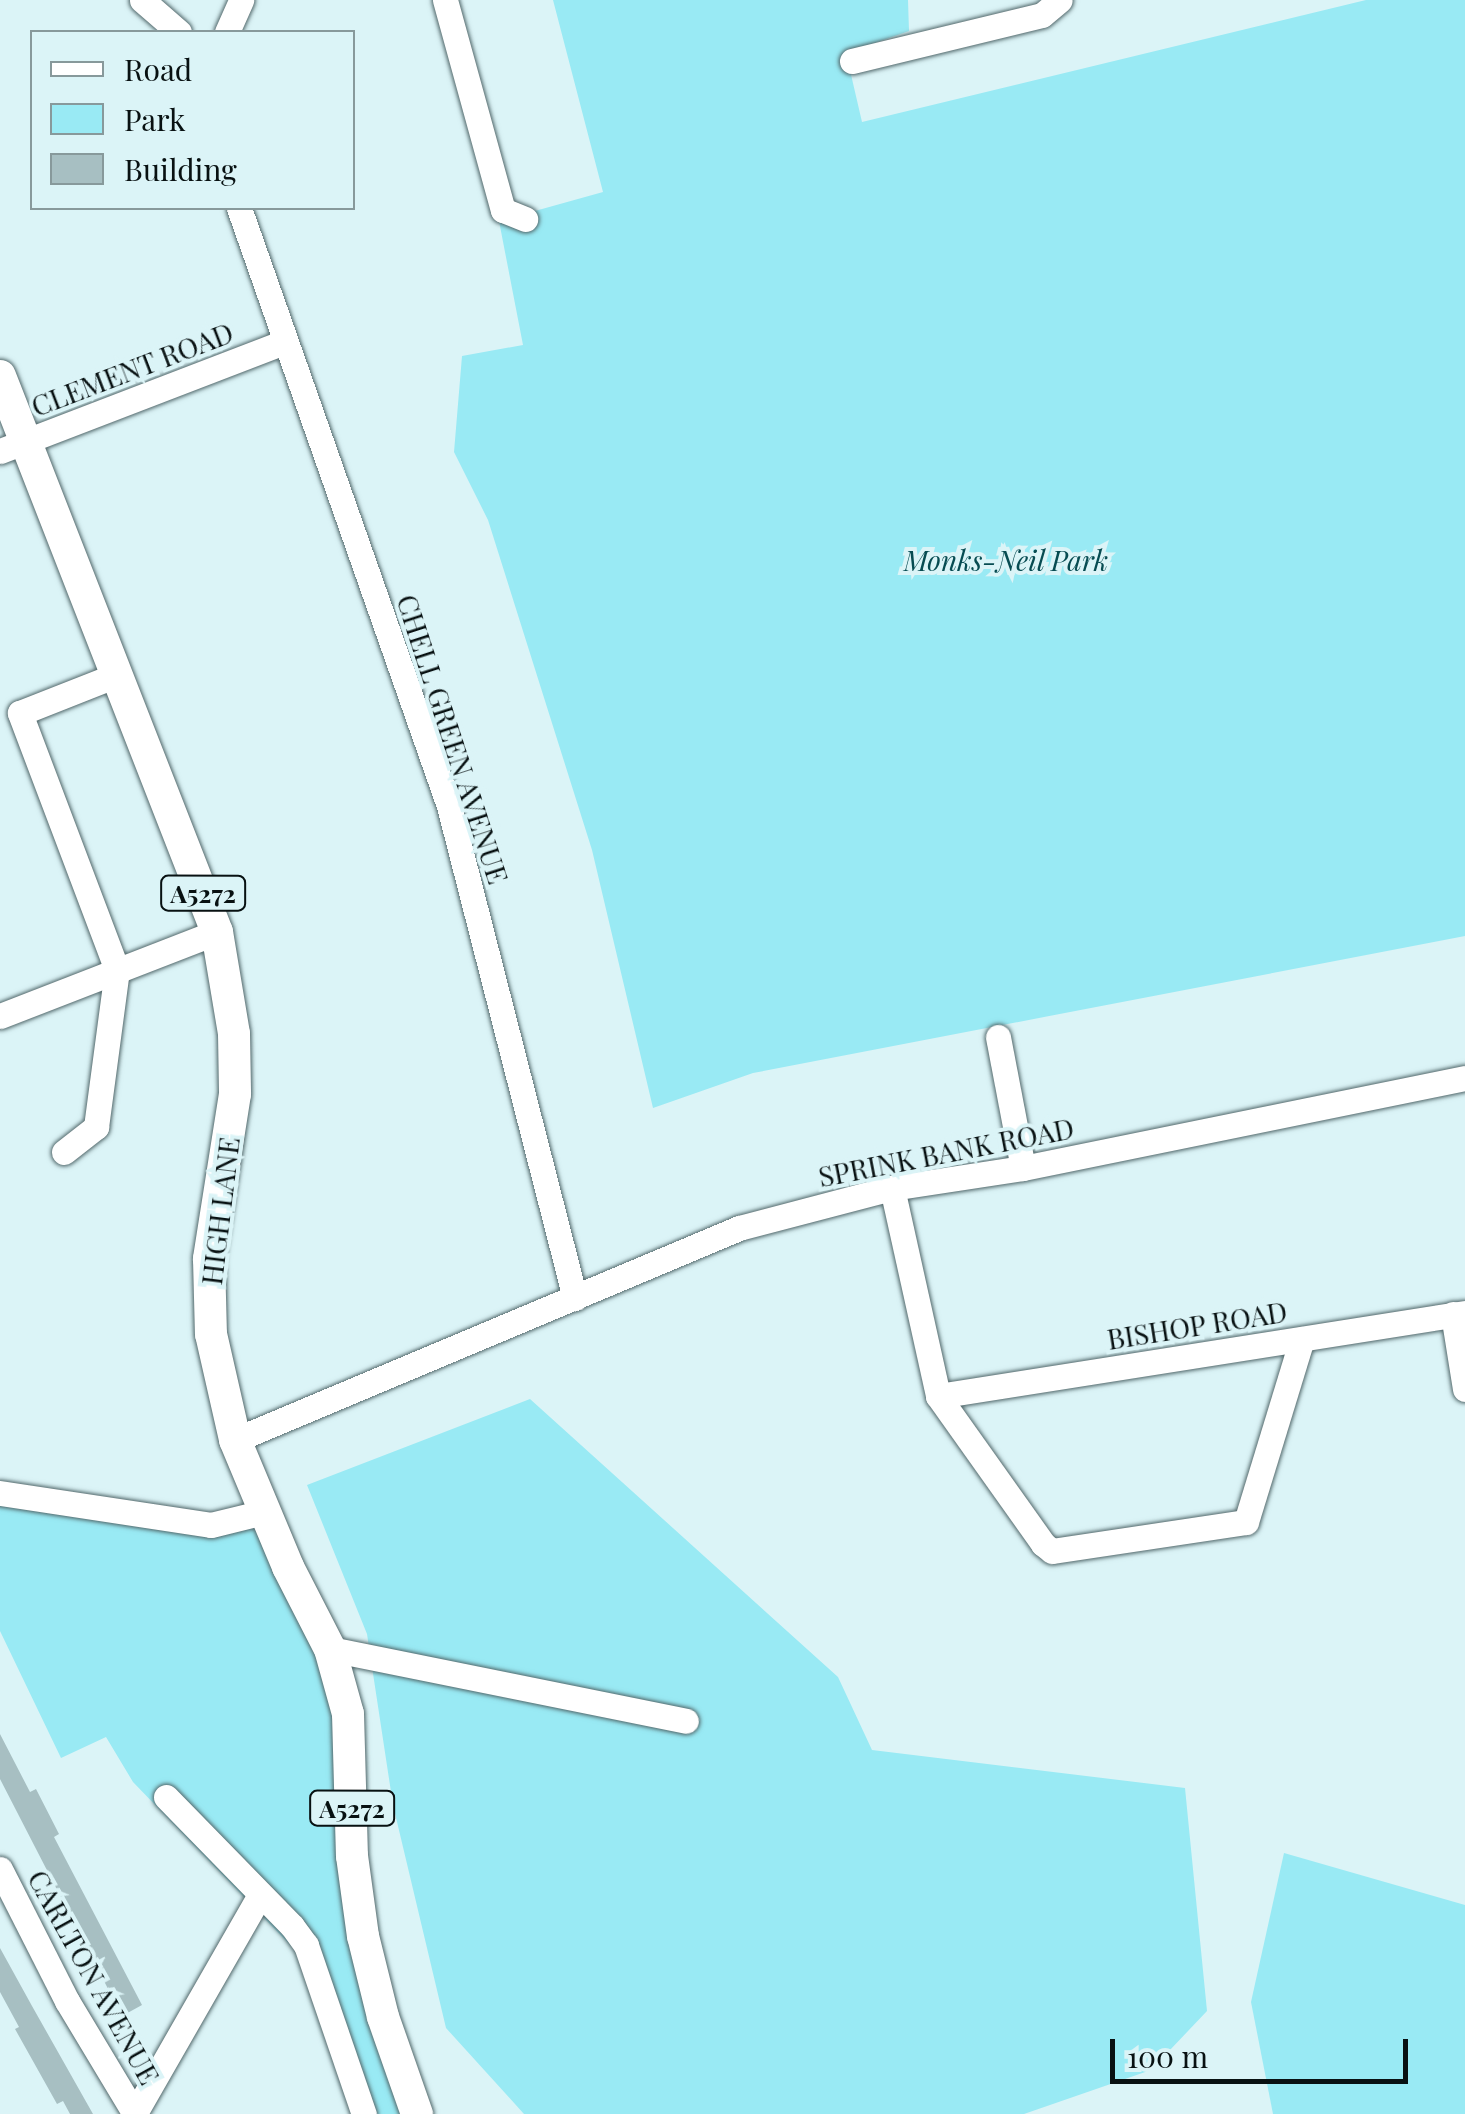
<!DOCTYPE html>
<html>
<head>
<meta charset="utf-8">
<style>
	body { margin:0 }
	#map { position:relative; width:1465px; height:2114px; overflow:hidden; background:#dbf4f7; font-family:"Playfair Display",serif }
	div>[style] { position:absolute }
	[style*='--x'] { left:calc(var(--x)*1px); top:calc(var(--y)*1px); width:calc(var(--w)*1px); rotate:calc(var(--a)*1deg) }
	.green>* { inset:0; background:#99eaf4 }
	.building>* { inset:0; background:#a7bfc2 }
	.roads { filter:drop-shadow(0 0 2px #52686b) drop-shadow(0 0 2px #52686b) }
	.minor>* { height:25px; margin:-12.5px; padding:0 12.5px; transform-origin:12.5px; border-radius:12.5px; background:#fff }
	.major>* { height:32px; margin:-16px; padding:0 16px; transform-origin:16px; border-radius:16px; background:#fff }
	span { translate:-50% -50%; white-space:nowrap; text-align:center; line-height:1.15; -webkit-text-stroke:8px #dbf4f7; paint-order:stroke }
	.shield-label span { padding:2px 8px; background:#dbf4f7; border:2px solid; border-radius:8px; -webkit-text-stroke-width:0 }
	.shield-label { font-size:25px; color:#081112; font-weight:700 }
	.street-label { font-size:28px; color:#081112 }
	.park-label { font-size:28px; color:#074c52; font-style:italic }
	.legend { position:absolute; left:30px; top:30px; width:325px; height:180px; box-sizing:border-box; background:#dbf4f7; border:2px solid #87999b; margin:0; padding:12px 18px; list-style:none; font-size:30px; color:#081112 }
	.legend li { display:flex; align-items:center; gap:20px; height:50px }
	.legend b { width:50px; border:2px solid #87999b }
	.scale { position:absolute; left:1110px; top:2039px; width:298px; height:45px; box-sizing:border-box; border:5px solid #081112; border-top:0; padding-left:12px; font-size:30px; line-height:35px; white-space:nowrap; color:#081112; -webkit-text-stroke:8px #dbf4f7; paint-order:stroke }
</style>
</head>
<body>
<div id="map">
	<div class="green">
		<i style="clip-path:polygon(553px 0,908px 0,909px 31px,846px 53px,862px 122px,1366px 0,1465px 0,1465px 936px,753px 1073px,653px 1108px,592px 850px,488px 520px,454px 452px,462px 356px,523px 345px,499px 221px,603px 192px)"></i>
		<i style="clip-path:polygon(530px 1399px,838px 1677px,872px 1750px,1185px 1788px,1207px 2011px,1151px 2070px,1024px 2114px,524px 2114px,446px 2028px,393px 1805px,367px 1634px,307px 1485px)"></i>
		<i style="clip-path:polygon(0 1493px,179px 1521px,264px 1512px,330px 1649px,352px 1856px,417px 2114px,356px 2114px,295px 1950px,133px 1782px,106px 1737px,61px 1758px,0 1631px)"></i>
		<i style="clip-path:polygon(1284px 1853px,1465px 1905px,1465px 2114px,1273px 2114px,1251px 2002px)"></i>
	</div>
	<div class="building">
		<i style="clip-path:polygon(0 1734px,30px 1792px,36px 1789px,59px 1834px,54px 1837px,142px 2005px,122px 2016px,0 1779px)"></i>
		<i style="clip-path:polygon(0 1948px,32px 2006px,93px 2114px,70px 2114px,63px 2101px,57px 2104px,15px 2029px,19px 2027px,0 1992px)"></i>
	</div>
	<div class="roads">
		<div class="minor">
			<i style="--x:142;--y:0;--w:49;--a:40.9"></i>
			<i style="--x:445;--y:0;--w:218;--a:74.6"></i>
			<i style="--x:503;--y:210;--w:24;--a:22"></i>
			<i style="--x:227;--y:32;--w:35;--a:-66"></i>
			<i style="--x:852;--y:61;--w:195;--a:-13.6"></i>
			<i style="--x:1042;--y:15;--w:23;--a:-40"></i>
			<i style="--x:239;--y:208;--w:634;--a:70.65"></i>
			<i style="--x:449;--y:806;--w:508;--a:75.64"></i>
			<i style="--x:0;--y:451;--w:304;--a:-21"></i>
			<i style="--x:0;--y:1016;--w:233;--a:-21.2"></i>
			<i style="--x:998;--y:1037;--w:133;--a:79.2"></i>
			<i style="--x:64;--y:1152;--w:41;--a:-38"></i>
			<i style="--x:96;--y:1127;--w:158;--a:-82.4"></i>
			<i style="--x:117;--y:970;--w:275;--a:-110.7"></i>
			<i style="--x:20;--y:713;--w:106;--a:-21.5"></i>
			<i style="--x:892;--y:1188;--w:213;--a:77.5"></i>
			<i style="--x:938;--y:1396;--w:181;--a:54.6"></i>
			<i style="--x:1043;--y:1544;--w:11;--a:38"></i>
			<i style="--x:1052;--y:1551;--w:196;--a:-8.5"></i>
			<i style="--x:1246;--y:1522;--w:191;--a:-73"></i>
			<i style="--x:1453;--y:1314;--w:76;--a:80.9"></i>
			<i style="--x:938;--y:1396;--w:533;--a:-8.95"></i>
			<i style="--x:235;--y:1440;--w:547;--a:-22.81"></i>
			<i style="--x:739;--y:1228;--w:158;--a:-14.7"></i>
			<i style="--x:892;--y:1188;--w:133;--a:-8.7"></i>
			<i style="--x:1023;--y:1168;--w:451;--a:-11.5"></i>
			<i style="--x:0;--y:1493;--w:213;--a:8.6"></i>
			<i style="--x:211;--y:1525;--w:55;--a:-13.8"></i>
			<i style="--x:330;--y:1649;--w:363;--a:11.4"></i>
			<i style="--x:166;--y:1797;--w:180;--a:45.7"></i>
			<i style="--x:292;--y:1926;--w:24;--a:54"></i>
			<i style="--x:306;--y:1945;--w:179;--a:71.1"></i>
			<i style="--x:0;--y:1869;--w:148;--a:63.1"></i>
			<i style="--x:67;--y:2001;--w:132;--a:59"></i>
			<i style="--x:135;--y:2113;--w:251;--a:-60.2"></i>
		</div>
		<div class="major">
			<i style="--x:0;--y:376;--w:597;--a:68.68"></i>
			<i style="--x:217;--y:932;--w:103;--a:80.5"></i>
			<i style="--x:234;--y:1034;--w:60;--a:89"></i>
			<i style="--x:235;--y:1094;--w:167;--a:99"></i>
			<i style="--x:209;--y:1259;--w:75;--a:88.5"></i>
			<i style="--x:211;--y:1334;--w:109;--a:77.2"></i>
			<i style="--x:235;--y:1440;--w:138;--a:67.3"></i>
			<i style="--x:288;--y:1567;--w:92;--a:62.9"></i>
			<i style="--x:330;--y:1649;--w:67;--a:74.5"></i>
			<i style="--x:348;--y:1714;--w:142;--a:88.4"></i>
			<i style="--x:352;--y:1856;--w:81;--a:82.2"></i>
			<i style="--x:363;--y:1936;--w:83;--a:76.1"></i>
			<i style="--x:383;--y:2017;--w:103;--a:70.7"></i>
		</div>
	</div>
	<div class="shield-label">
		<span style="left:203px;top:893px">A5272</span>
		<span style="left:352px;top:1808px">A5272</span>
	</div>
	<div class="street-label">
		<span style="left:132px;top:369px;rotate:-21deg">CLEMENT ROAD</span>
		<span style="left:453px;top:739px;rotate:72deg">CHELL GREEN AVENUE</span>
		<span style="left:946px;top:1152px;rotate:-11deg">SPRINK BANK ROAD</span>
		<span style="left:220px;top:1211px;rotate:-83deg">HIGH LANE</span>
		<span style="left:1197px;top:1325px;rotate:-9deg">BISHOP ROAD</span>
		<span style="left:94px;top:1977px;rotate:61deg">CARLTON AVENUE</span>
	</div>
	<div class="park-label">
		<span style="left:1006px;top:560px">Monks-Neil Park</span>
	</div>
	<ul class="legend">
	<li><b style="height:12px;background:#fff"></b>Road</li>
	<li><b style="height:28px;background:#99eaf4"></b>Park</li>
	<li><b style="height:28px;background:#a7bfc2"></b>Building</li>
	</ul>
	<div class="scale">100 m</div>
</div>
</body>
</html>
